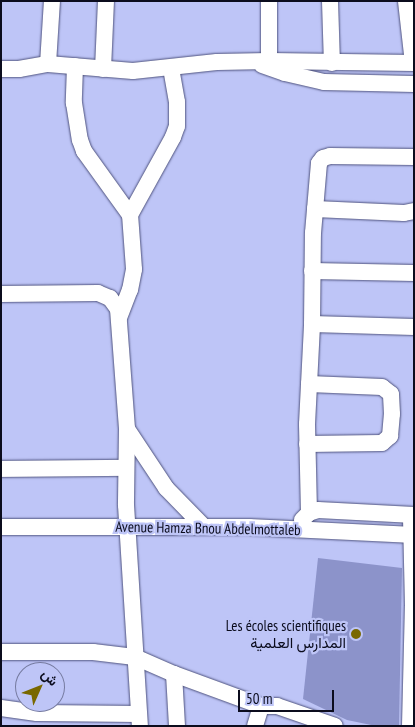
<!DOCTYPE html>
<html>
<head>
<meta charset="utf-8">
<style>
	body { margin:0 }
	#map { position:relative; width:415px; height:727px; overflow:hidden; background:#bec5f7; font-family:"PT Sans Narrow",Vazirmatn,sans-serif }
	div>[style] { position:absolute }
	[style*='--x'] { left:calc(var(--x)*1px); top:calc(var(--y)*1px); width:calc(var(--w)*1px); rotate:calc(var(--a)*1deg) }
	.building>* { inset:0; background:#8c93ca }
	.roads { filter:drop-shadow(0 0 1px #4f537e) drop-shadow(0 0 1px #4f537e) }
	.minor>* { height:16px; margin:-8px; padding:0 8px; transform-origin:8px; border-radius:8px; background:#fff }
	.dots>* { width:14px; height:14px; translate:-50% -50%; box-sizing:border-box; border:2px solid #bec5f7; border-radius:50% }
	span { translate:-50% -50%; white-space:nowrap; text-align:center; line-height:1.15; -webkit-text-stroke:4.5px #bec5f7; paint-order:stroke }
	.street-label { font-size:15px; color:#0b0c1d }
	.poi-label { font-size:15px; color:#0b0c1d }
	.right { translate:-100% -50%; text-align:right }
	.frame { position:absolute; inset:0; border:2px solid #0b0c1d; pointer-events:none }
	.north { position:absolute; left:15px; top:662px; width:50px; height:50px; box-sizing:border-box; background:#bec5f7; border:1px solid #767ba0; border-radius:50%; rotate:46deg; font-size:14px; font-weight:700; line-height:20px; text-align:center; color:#0b0c1d }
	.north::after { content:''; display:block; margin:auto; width:18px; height:22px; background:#796800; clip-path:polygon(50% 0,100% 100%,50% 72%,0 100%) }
	.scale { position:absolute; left:238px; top:690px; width:96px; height:22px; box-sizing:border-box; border:2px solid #0b0c1d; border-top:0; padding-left:6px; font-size:15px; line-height:18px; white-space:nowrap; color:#0b0c1d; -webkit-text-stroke:4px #bec5f7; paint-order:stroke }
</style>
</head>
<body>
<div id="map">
	<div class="building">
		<i style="clip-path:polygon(318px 558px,402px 568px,399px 726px,376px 726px,347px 720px,303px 699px)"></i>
	</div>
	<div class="roads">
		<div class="minor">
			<i style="--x:269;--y:1;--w:60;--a:90"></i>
			<i style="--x:330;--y:1;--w:62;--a:88.2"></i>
			<i style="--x:406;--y:1;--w:62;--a:83.6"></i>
			<i style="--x:48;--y:64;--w:85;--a:4.7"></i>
			<i style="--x:133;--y:71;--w:84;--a:-6.1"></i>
			<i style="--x:217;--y:62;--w:52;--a:-1.1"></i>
			<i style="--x:269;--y:61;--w:145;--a:0.8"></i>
			<i style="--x:262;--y:65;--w:24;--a:19"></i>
			<i style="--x:285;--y:73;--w:40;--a:13"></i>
			<i style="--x:324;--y:82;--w:90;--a:1.3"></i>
			<i style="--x:75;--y:66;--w:37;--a:92"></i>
			<i style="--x:74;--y:103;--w:37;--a:81"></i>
			<i style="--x:80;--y:140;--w:12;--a:70"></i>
			<i style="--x:84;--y:151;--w:79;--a:54.3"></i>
			<i style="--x:1;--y:69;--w:18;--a:0"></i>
			<i style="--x:19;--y:69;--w:29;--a:-10"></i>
			<i style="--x:48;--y:64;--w:63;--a:-86.4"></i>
			<i style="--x:103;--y:69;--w:68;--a:-87.5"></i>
			<i style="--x:315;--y:209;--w:89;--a:2.6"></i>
			<i style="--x:404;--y:213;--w:10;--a:-11"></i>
			<i style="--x:312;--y:271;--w:102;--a:1.1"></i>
			<i style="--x:1;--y:294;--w:97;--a:-0.6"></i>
			<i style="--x:98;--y:293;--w:13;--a:23"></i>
			<i style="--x:110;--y:298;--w:14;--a:54"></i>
			<i style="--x:118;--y:309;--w:120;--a:85.7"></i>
			<i style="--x:127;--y:429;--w:76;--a:90.8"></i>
			<i style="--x:126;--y:505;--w:221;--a:86.4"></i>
			<i style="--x:119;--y:318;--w:30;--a:-69"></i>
			<i style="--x:130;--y:290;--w:21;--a:-79"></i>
			<i style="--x:134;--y:269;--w:54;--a:-94.2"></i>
			<i style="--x:130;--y:215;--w:89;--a:-61.1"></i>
			<i style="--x:173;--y:137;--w:12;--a:-70"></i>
			<i style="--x:177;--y:126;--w:24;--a:-90"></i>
			<i style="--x:177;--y:102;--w:35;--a:-100"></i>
			<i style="--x:312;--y:324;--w:102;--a:1.7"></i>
			<i style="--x:127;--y:429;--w:71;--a:56.5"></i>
			<i style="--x:166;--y:488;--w:54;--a:45.7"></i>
			<i style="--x:307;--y:444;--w:75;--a:-0.8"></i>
			<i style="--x:382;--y:443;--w:11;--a:-41"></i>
			<i style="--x:390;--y:436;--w:22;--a:-85"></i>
			<i style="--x:392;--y:414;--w:20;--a:-93"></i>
			<i style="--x:391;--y:394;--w:11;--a:-142"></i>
			<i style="--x:382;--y:387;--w:73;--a:-177.6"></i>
			<i style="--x:1;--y:469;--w:124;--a:-0.5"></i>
			<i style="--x:309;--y:513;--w:89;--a:-91.3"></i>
			<i style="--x:307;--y:424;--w:100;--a:-87.1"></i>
			<i style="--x:312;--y:324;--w:91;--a:-89.4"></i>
			<i style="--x:313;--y:233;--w:70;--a:-85.1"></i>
			<i style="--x:319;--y:163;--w:6;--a:-51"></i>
			<i style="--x:323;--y:158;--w:7;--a:-16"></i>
			<i style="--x:330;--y:156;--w:84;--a:0.7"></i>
			<i style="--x:302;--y:520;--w:10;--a:-45"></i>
			<i style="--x:309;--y:513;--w:9;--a:-18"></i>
			<i style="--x:318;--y:510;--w:96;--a:3"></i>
			<i style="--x:1;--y:527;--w:248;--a:0"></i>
			<i style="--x:249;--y:527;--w:165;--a:2.8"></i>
			<i style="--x:1;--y:652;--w:92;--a:0"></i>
			<i style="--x:93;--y:652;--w:42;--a:6.8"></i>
			<i style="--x:135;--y:657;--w:43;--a:23.6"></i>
			<i style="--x:174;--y:674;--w:93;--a:20.2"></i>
			<i style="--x:174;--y:674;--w:52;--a:86.7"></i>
			<i style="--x:1;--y:708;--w:36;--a:8"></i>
			<i style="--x:37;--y:713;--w:102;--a:0.6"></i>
			<i style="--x:255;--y:726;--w:21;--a:-73"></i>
			<i style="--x:261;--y:706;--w:16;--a:0"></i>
			<i style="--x:277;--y:706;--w:61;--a:19"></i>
			<i style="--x:410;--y:726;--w:120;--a:-88.6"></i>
			<i style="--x:413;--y:606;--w:91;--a:-91.3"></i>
		</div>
	</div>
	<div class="dots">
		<i style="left:356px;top:634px;background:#796800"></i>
	</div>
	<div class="street-label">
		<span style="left:208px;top:528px;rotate:1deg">Avenue Hamza Bnou Abdelmottaleb</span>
	</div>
	<div class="poi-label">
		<span class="right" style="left:346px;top:634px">Les écoles scientifiques<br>المدارس العلمية</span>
	</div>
	<div class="frame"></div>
	<div class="north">ش</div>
	<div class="scale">50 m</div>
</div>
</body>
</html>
